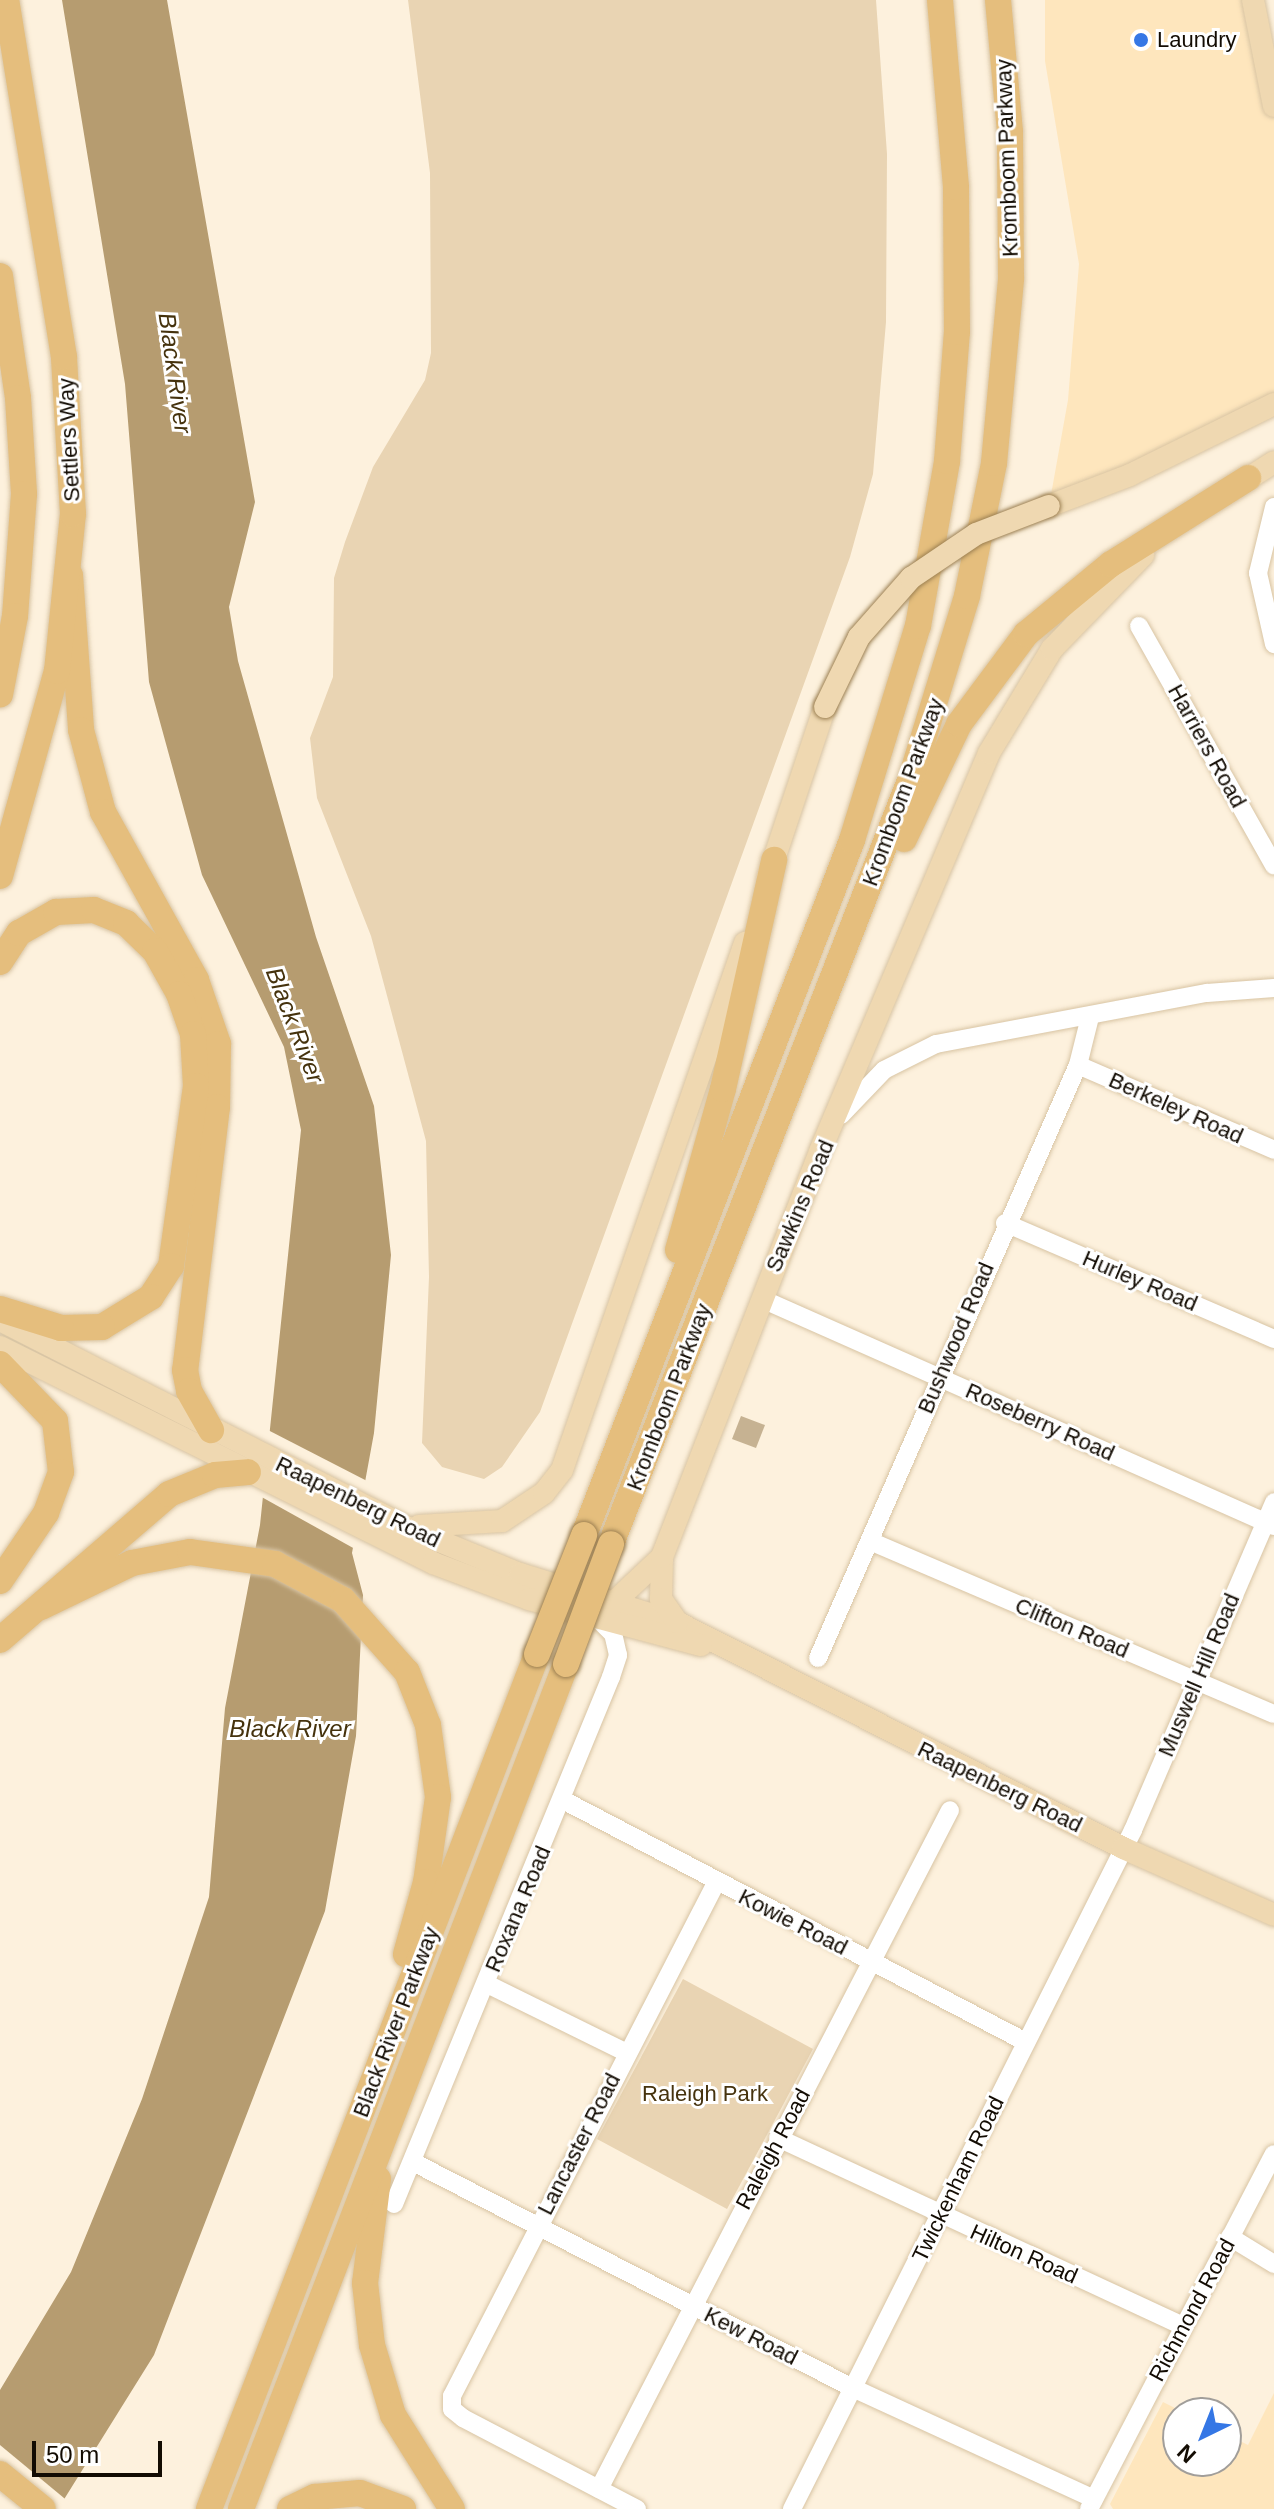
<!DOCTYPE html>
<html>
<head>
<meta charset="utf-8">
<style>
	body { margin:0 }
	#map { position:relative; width:1274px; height:2509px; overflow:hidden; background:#fdf1dd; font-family:Helvetica,sans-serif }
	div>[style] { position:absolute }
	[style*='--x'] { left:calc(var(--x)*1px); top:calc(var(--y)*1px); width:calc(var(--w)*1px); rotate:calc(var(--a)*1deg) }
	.built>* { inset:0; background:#fee6bd }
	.green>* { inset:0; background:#e9d4b3 }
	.water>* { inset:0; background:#b69c70 }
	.pier>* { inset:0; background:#fdf1dd }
	.building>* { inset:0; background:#c6b292 }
	.roads { filter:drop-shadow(0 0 2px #d8c4a3) drop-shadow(0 0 2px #d8c4a3) }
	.minor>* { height:18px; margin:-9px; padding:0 9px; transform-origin:9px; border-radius:9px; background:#fff }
	.major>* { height:22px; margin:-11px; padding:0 11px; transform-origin:11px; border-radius:11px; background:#efd8b1 }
	.highway>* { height:26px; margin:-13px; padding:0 13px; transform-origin:13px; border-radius:13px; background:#e5be7d }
	.bridges { filter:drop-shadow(0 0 2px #9c8052) drop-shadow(0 0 2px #9c8052) }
	.major-bridge>* { height:22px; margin:-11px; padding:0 11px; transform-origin:11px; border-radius:11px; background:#efd8b1 }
	.highway-bridge>* { height:26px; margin:-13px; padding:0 13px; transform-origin:13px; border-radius:13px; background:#e5be7d }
	.dots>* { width:22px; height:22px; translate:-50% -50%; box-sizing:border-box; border:4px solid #fff; border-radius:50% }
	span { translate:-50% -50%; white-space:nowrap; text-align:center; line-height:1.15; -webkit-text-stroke:6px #fff; paint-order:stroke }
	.poi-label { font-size:22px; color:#130c03 }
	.left { translate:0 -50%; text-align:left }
	.street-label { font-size:22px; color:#130c03 }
	.park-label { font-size:22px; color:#46330e }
	.water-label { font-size:24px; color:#45320d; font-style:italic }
	.north { position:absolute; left:1162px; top:2397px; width:80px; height:80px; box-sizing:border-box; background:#fff; border:2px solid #a19e9a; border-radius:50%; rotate:223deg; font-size:22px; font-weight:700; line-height:32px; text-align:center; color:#130c03 }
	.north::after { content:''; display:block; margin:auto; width:28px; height:36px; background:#3577e5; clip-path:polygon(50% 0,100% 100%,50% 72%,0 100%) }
	.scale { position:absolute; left:32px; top:2441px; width:130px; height:36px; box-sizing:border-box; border:4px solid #130c03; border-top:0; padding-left:10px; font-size:24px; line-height:28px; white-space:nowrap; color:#130c03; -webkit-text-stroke:6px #fff; paint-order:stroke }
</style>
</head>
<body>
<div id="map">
	<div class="built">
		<i style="clip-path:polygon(1045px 0,1253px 0,1274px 106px,1274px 404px,1049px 506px,1068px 400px,1079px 264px,1045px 61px)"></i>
		<i style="clip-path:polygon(1274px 2393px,1274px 2509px,1113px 2509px,1110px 2504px,1163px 2402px,1185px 2413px,1178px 2413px,1178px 2461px,1226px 2461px,1226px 2434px,1248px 2445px)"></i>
	</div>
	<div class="green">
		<i style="clip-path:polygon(408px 0,876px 0,887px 154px,886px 322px,873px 474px,850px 557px,540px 1412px,502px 1467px,484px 1479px,442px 1467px,422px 1443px,429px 1277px,426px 1141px,371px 936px,317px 798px,310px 738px,333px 677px,334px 578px,345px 542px,373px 467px,425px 380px,431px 353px,430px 173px)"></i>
		<i style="clip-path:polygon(683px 1979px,813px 2049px,727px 2209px,597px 2139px)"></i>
	</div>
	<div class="water">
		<i style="clip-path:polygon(62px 0,167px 0,255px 502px,229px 607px,238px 661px,316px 937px,374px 1106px,391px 1255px,374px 1433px,352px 1553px,363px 1595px,356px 1736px,325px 1911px,154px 2355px,58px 2509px,0 2509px,0 2390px,71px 2272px,142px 2099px,209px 1897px,225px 1708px,260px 1525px,301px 1130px,284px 1047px,202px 875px,149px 682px,125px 384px)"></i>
	</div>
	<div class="pier">
		<i style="clip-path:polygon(264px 1428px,369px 1482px,355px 1549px,258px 1495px)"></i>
		<i style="clip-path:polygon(0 2445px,70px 2503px,64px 2509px,0 2509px)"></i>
	</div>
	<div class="building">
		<i style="clip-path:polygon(741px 1416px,765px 1425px,756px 1448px,732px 1439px)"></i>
	</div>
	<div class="roads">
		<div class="minor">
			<i style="--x:1274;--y:507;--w:68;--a:103.6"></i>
			<i style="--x:1258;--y:573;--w:73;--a:77.3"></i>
			<i style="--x:1139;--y:626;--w:275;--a:60.6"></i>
			<i style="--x:1078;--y:1065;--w:214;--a:23.4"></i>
			<i style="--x:841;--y:1115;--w:62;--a:-46.3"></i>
			<i style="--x:884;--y:1070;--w:58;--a:-26.6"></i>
			<i style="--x:936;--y:1044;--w:276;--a:-10.7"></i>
			<i style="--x:1207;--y:993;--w:67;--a:-4.3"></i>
			<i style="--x:1005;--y:1223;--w:293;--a:23.3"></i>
			<i style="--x:762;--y:1299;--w:560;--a:23.91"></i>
			<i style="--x:870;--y:1541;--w:439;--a:23.2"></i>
			<i style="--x:818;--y:1658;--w:647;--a:-66.33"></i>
			<i style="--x:1078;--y:1065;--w:49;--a:-76"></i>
			<i style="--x:563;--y:1800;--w:520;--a:27.6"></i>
			<i style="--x:487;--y:1984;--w:154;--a:26.2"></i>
			<i style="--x:778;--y:2138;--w:447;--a:24.9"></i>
			<i style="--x:413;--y:2162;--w:497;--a:27.2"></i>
			<i style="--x:855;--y:2389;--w:263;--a:24.7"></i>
			<i style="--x:394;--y:2204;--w:570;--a:-67.62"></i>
			<i style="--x:611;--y:1677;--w:23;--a:-72"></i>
			<i style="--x:618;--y:1655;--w:22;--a:-103"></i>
			<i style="--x:613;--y:1634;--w:25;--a:-135"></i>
			<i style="--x:1230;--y:2237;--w:52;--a:31.5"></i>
			<i style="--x:599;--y:2489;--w:764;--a:-62.66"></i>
			<i style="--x:637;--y:2509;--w:196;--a:-152.4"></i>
			<i style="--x:463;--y:2418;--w:14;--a:-141"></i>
			<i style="--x:452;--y:2409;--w:13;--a:-90"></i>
			<i style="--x:452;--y:2396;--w:577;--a:-62.77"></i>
			<i style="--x:792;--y:2509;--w:760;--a:-63.33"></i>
			<i style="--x:1133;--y:1830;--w:357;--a:-66.7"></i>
			<i style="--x:1089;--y:2509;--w:400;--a:-62.5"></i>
		</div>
		<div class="major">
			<i style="--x:1253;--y:0;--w:108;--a:78.8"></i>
			<i style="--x:1235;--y:487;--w:46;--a:-32.7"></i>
			<i style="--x:1049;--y:506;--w:87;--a:-20.9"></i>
			<i style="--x:1130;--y:475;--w:161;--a:-26.2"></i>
			<i style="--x:768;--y:877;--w:179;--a:-71.5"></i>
			<i style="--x:0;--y:1320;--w:466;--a:27"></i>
			<i style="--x:415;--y:1531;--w:113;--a:22.3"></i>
			<i style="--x:520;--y:1574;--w:165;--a:17.2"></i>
			<i style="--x:678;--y:1623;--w:499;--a:26.8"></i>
			<i style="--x:1123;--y:1848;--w:165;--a:23.9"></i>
			<i style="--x:0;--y:1347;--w:484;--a:26.5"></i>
			<i style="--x:433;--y:1563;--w:103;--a:20.6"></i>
			<i style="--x:529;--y:1599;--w:178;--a:15"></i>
			<i style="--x:419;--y:1526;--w:83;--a:-3.4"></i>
			<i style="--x:502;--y:1521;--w:50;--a:-33.7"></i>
			<i style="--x:544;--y:1493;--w:29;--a:-52"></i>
			<i style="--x:562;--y:1470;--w:558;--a:-70.85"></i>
			<i style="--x:662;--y:1557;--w:42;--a:91.4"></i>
			<i style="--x:661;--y:1599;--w:28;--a:55"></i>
			<i style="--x:609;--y:1607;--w:73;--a:-43.3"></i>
			<i style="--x:662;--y:1557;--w:438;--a:-68.7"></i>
			<i style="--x:821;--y:1149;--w:430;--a:-67"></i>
			<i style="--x:989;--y:753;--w:122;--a:-58.8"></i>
			<i style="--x:1052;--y:649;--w:131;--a:-45.9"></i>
		</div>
		<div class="highway">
			<i style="--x:0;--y:276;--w:123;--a:81.6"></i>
			<i style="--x:18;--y:398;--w:96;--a:86.4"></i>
			<i style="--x:24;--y:494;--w:122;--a:94.2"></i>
			<i style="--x:15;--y:616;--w:80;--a:100.8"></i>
			<i style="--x:70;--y:575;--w:155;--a:85.9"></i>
			<i style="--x:81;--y:730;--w:85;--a:75"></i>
			<i style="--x:103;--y:812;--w:192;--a:61"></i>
			<i style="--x:196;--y:980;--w:68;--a:71"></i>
			<i style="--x:218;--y:1044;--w:63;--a:90.9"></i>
			<i style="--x:217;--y:1107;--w:265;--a:96.9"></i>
			<i style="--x:185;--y:1370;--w:21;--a:79"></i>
			<i style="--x:189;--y:1391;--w:45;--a:60.6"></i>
			<i style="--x:904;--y:839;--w:127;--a:-64.4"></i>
			<i style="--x:959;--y:724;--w:112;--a:-53.3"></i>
			<i style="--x:1026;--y:634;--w:110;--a:-39.5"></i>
			<i style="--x:1111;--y:564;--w:162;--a:-32.1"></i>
			<i style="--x:0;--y:876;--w:213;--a:-74.5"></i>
			<i style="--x:57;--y:671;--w:158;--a:-84.2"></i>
			<i style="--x:73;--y:514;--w:157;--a:-93.3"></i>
			<i style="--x:64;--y:357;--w:362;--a:-99.2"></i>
			<i style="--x:0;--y:962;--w:35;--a:-57"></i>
			<i style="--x:19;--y:933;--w:43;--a:-29.6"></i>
			<i style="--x:56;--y:912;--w:38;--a:-3"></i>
			<i style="--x:94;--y:910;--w:35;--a:22"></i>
			<i style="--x:126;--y:923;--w:40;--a:44"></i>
			<i style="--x:155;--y:951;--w:49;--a:60.8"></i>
			<i style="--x:179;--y:994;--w:42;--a:70.7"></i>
			<i style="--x:193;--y:1034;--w:52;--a:86.7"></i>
			<i style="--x:196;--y:1086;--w:182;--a:97.9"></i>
			<i style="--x:171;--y:1266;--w:37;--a:123"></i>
			<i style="--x:151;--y:1297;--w:57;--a:148.5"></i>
			<i style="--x:102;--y:1327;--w:41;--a:178.6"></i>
			<i style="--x:61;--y:1328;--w:64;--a:-162.7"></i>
			<i style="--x:678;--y:1250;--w:167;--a:-74.4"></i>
			<i style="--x:723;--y:1089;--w:235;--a:-77.4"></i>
			<i style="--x:0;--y:1364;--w:79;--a:46"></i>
			<i style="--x:55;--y:1421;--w:51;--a:83.3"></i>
			<i style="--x:61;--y:1472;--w:44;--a:110.1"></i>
			<i style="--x:46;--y:1513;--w:82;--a:124.1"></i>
			<i style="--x:584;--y:1535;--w:745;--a:-68.91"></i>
			<i style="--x:852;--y:840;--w:224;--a:-72.9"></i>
			<i style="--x:918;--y:626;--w:168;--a:-80"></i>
			<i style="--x:947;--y:461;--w:129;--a:-85.6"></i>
			<i style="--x:957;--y:332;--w:145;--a:-90.4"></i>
			<i style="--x:956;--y:187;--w:188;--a:-94.9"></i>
			<i style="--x:611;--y:1544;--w:826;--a:-68.62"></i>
			<i style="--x:912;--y:775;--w:187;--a:-72.9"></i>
			<i style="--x:967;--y:596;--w:136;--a:-78.5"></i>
			<i style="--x:994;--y:463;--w:186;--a:-84.7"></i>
			<i style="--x:1011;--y:278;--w:146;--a:-90.4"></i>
			<i style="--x:1010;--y:132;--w:133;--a:-95.2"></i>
			<i style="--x:41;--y:1607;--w:101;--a:-25.8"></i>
			<i style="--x:132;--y:1563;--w:59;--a:-10.7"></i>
			<i style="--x:190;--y:1552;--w:86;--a:8"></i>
			<i style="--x:275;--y:1564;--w:77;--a:27.9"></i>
			<i style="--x:343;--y:1600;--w:96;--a:48.4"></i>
			<i style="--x:407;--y:1672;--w:57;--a:68.4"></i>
			<i style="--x:428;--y:1725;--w:73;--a:82.1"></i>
			<i style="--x:438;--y:1797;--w:86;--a:98"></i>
			<i style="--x:426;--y:1882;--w:75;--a:105.5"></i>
			<i style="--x:0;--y:1640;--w:223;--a:-40.8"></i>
			<i style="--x:169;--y:1494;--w:50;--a:-22.4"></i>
			<i style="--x:215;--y:1475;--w:33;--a:-5"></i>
			<i style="--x:378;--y:2179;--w:105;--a:97.1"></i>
			<i style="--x:365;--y:2283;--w:62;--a:83.6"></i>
			<i style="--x:372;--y:2345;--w:73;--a:73.3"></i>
			<i style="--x:393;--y:2415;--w:111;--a:57.9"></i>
			<i style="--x:0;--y:2474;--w:55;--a:39.1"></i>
			<i style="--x:209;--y:2509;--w:916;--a:-69.01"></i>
			<i style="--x:241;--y:2509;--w:905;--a:-68.96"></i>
			<i style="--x:290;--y:2509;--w:28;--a:-26"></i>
			<i style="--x:315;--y:2497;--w:45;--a:-5.1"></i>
			<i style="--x:360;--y:2493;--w:46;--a:20.4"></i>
		</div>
	</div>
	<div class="bridges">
		<div class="major-bridge">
			<i style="--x:825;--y:707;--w:78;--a:-64.1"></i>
			<i style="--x:859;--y:637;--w:79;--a:-48.6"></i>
			<i style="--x:911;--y:578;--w:78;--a:-34.1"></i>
			<i style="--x:976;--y:534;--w:78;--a:-21"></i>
		</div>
		<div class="highway-bridge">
			<i style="--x:537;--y:1654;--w:128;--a:-68.4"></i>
			<i style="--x:566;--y:1664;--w:128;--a:-69.4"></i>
		</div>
	</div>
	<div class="dots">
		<i style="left:1141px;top:40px;background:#3577e5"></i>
	</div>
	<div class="poi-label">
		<span class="left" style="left:1157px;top:40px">Laundry</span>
	</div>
	<div class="street-label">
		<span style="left:1007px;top:158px;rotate:-92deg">Kromboom Parkway</span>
		<span style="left:69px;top:440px;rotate:-93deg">Settlers Way</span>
		<span style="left:1207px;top:746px;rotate:61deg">Harriers Road</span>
		<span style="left:903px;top:792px;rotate:-70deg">Kromboom Parkway</span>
		<span style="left:1176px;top:1108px;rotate:24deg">Berkeley Road</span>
		<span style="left:800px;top:1206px;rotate:-67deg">Sawkins Road</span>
		<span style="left:1140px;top:1281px;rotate:23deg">Hurley Road</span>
		<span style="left:956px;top:1338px;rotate:-67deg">Bushwood Road</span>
		<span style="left:669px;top:1397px;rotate:-69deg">Kromboom Parkway</span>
		<span style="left:1040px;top:1422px;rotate:24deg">Roseberry Road</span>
		<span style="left:358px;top:1502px;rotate:26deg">Raapenberg Road</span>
		<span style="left:1072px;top:1628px;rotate:23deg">Clifton Road</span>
		<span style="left:1199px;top:1675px;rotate:-67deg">Muswell Hill Road</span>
		<span style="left:1000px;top:1787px;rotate:26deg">Raapenberg Road</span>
		<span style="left:518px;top:1909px;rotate:-67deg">Roxana Road</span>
		<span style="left:793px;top:1922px;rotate:27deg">Kowie Road</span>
		<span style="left:396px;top:2022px;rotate:-69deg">Black River Parkway</span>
		<span style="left:579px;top:2144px;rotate:-63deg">Lancaster Road</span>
		<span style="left:773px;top:2149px;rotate:-62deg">Raleigh Road</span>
		<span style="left:958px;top:2179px;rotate:-64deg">Twickenham Road</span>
		<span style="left:1024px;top:2254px;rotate:24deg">Hilton Road</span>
		<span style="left:1192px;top:2310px;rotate:-62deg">Richmond Road</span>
		<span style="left:751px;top:2336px;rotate:27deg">Kew Road</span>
	</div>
	<div class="park-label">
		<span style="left:705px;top:2094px">Raleigh Park</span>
	</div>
	<div class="water-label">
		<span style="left:175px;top:373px;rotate:82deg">Black River</span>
		<span style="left:295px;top:1025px;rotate:69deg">Black River</span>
		<span style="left:290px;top:1729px">Black River</span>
	</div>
	<div class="north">N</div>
	<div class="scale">50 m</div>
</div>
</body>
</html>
